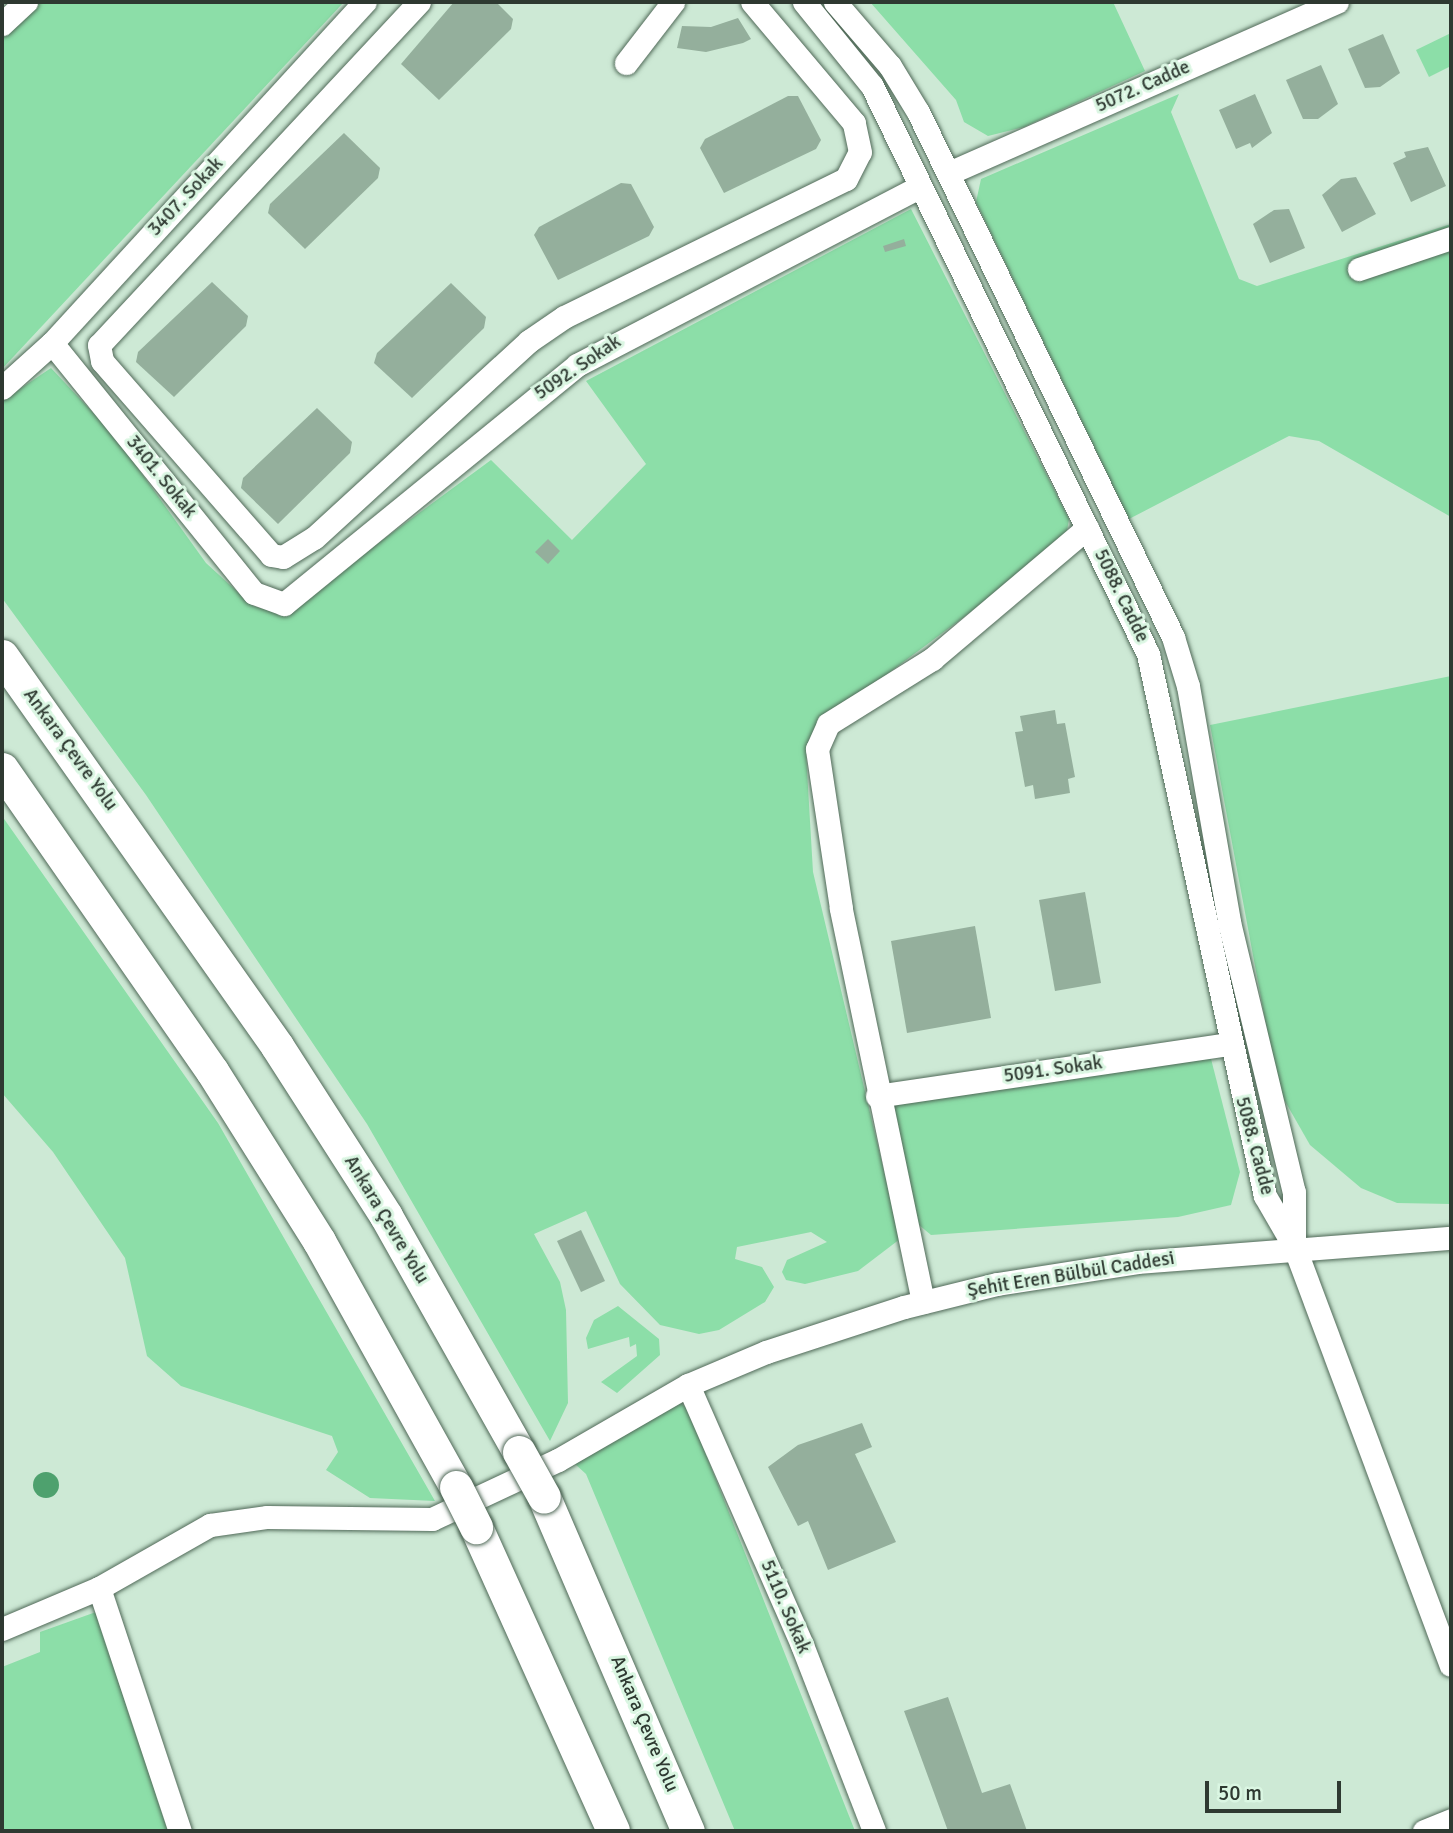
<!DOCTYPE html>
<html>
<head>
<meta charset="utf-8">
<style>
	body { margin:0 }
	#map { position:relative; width:1453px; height:1833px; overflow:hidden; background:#cde9d5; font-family:Signika,sans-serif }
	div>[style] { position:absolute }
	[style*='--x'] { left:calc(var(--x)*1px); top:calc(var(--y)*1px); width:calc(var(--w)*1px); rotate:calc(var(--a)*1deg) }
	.green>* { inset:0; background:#8cdea8 }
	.water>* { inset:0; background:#4ea16e }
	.round { border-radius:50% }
	.building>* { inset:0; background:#94af9c }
	.roads { filter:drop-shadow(0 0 2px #506958) drop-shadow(0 0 2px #506958) }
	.minor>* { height:23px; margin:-11.5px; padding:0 11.5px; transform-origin:11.5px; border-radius:11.5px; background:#fff }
	.highway>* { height:33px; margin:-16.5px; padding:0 16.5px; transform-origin:16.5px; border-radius:16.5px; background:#fff }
	.bridges { filter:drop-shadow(0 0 2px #506958) drop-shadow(0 0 2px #506958) }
	.highway-bridge>* { height:33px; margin:-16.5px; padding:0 16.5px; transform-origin:16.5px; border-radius:16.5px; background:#fff }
	span { translate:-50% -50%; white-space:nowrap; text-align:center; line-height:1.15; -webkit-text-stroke:6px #daf6e2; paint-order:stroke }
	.street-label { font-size:19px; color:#2e3931 }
	.frame { position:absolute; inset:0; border:4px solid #2e3931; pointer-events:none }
	.scale { position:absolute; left:1205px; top:1781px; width:136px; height:32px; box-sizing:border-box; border:4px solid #2e3931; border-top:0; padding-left:9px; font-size:21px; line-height:24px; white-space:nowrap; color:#2e3931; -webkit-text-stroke:5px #daf6e2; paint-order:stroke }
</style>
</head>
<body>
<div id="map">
	<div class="green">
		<i style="clip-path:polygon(38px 2px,344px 2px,2px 369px,2px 35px)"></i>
		<i style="clip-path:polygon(870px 2px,1113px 2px,1145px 71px,1024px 127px,988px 136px,964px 122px,956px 100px)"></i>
		<i style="clip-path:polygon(1451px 33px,1451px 66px,1429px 77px,1416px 50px)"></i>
		<i style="clip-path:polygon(1179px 94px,1171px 112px,1239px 279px,1257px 286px,1451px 224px,1451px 517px,1319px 441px,1289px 436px,1129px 519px,976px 202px,981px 179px)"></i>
		<i style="clip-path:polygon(911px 209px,1069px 519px,1067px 531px,1035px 564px,816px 727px,806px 753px,813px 872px,900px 1239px,858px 1271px,805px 1284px,786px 1280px,782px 1272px,787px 1260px,827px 1242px,811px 1232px,737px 1247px,735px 1259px,762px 1267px,774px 1287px,765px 1302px,719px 1330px,699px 1334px,660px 1325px,620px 1284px,586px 1211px,534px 1234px,560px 1282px,566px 1310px,568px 1403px,550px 1441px,367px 1124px,146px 795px,2px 598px,2px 401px,51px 368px,114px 435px,206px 563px,253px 606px,282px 614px,491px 460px,572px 540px,646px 464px,586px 381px)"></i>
		<i style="clip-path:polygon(1451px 676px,1451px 1204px,1397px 1203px,1361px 1188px,1310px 1145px,1278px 1089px,1210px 725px)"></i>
		<i style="clip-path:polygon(2px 816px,218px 1123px,435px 1501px,370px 1498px,326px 1470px,338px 1452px,332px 1436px,181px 1386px,147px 1356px,125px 1258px,53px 1152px,2px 1093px)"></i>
		<i style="clip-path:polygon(1210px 1055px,1240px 1172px,1231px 1205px,1178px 1217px,931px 1235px,913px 1220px,890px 1104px)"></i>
		<i style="clip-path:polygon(618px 1306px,659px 1339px,660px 1355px,617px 1393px,601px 1382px,637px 1356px,636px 1344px,630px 1347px,629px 1337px,588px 1349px,586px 1338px,594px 1320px)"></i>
		<i style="clip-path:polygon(679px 1402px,688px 1409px,855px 1831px,735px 1831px,586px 1474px,575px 1464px)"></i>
		<i style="clip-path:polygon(96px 1612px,171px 1831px,2px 1831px,2px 1667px,40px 1652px,40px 1632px)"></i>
	</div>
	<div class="water">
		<i class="round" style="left:33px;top:1472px;width:26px;height:26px"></i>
	</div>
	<div class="building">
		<i style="clip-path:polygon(454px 2px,496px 2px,513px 19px,511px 29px,439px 100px,401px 64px)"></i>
		<i style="clip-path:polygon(738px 18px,751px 39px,743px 43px,706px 52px,677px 48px,682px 26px,711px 27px)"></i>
		<i style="clip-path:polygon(1383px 34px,1400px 73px,1380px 87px,1365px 88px,1348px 49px)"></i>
		<i style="clip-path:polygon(1321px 65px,1338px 104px,1318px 119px,1303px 119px,1286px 80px)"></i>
		<i style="clip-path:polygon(1255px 94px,1272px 133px,1252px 148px,1250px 143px,1236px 149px,1219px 110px)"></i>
		<i style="clip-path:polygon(788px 96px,798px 96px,821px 140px,816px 149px,724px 193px,700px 148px,705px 139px)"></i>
		<i style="clip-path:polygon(344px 133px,380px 168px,378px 178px,305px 249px,268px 213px,270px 204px)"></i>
		<i style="clip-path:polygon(1428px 147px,1446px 186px,1411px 202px,1393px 163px,1406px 157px,1404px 152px)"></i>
		<i style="clip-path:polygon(1356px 177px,1376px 214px,1342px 232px,1322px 195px,1341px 179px)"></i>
		<i style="clip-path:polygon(621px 183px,631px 184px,654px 227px,649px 236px,558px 280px,534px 235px,539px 227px)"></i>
		<i style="clip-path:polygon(1289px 209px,1305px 248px,1270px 263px,1253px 224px,1274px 210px)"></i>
		<i style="clip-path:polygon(904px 239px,906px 246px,885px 252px,883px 246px)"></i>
		<i style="clip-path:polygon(212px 282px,248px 316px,246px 326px,174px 397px,136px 362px,138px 352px)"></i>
		<i style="clip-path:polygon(451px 283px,486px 317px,484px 328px,412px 398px,374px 363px,377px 353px)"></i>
		<i style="clip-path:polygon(317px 408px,352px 442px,350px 453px,278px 524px,241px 488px,243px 478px)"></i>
		<i style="clip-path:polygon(548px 539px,560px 551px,548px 564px,535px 552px)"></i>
		<i style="clip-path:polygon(1055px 710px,1057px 724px,1065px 723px,1075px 777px,1068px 779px,1070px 793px,1035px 799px,1033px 785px,1025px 787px,1015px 732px,1023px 731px,1020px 716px)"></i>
		<i style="clip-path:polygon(1085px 892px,1101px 983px,1055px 991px,1039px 900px)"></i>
		<i style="clip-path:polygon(975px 926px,991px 1018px,907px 1033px,891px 941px)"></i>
		<i style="clip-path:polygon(581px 1230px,605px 1281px,581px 1292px,557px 1241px)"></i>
		<i style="clip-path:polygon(862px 1423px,872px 1447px,855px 1454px,896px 1542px,828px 1570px,808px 1521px,798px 1526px,768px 1467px,798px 1445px)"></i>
		<i style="clip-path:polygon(948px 1697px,982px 1793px,1010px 1784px,1027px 1831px,948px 1831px,904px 1711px)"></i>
	</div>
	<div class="roads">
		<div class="minor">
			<i style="--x:419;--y:2;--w:469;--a:133"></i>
			<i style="--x:99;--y:345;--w:16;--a:79"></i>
			<i style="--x:102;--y:361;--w:257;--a:48.9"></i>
			<i style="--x:271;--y:555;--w:12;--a:9"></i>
			<i style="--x:283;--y:557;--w:36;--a:-32"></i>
			<i style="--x:314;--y:538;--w:292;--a:-42.5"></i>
			<i style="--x:529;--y:341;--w:42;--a:-34.4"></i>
			<i style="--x:564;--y:317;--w:314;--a:-26.1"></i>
			<i style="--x:846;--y:179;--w:30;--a:-63"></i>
			<i style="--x:860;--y:152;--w:30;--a:-102"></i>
			<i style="--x:854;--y:123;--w:158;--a:-130.1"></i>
			<i style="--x:804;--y:2;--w:108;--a:51"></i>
			<i style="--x:872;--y:86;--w:632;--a:64.08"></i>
			<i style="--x:1148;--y:654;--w:554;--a:77.82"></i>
			<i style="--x:1265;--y:1196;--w:58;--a:59.9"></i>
			<i style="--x:1294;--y:1246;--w:447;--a:69.5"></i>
			<i style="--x:835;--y:2;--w:84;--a:49.3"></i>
			<i style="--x:890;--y:66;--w:54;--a:58.7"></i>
			<i style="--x:918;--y:112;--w:584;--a:64.09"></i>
			<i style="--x:1173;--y:637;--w:51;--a:73"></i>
			<i style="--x:1188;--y:686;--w:240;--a:80.1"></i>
			<i style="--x:1229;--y:922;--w:278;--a:76.5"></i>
			<i style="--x:1294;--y:1192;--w:54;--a:90"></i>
			<i style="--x:2;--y:24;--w:33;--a:-43"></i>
			<i style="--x:626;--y:63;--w:77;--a:-52.4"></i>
			<i style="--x:949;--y:173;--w:424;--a:-23.8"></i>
			<i style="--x:1359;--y:269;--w:97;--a:-18.6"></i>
			<i style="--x:52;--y:343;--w:321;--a:51.1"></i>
			<i style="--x:254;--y:593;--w:32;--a:20"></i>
			<i style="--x:284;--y:604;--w:378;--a:-39.2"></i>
			<i style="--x:577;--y:365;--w:386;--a:-27.5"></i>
			<i style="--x:2;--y:388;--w:67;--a:-42"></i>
			<i style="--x:52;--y:343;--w:463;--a:-47.5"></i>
			<i style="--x:877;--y:1096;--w:355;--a:-8.4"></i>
			<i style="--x:923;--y:1302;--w:402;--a:-101.8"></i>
			<i style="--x:841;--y:908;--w:161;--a:-98.6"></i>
			<i style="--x:817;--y:749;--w:27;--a:-66"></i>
			<i style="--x:828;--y:724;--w:123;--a:-32"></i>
			<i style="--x:932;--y:659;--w:203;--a:-40.2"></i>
			<i style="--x:688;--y:1385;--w:284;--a:66.3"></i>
			<i style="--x:802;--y:1645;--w:199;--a:68.8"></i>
			<i style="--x:99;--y:1588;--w:256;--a:71.6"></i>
			<i style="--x:2;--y:1629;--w:105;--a:-22.9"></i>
			<i style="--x:99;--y:1588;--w:128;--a:-29.6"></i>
			<i style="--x:210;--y:1525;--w:58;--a:-8"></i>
			<i style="--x:267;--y:1517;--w:165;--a:0.7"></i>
			<i style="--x:432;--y:1519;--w:139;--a:-25.1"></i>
			<i style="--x:558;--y:1460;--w:150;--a:-30"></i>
			<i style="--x:688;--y:1385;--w:85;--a:-22.9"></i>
			<i style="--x:766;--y:1352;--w:145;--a:-18.1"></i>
			<i style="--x:904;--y:1307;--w:96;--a:-13.9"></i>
			<i style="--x:997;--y:1284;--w:142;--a:-8.9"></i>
			<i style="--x:1137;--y:1262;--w:315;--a:-4.4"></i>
			<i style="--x:1424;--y:1831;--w:29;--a:-22"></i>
		</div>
		<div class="highway">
			<i style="--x:2;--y:656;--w:477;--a:54.8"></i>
			<i style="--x:277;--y:1046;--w:202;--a:57.3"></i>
			<i style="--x:386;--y:1216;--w:271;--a:60.6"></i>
			<i style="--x:2;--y:769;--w:368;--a:55.2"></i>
			<i style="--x:212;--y:1071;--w:201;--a:57.8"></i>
			<i style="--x:319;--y:1241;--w:282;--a:60.9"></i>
			<i style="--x:544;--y:1497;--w:364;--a:66.7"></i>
			<i style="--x:476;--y:1527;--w:333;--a:65.7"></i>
		</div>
	</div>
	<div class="bridges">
		<div class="highway-bridge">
			<i style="--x:519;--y:1452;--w:51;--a:60.9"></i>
			<i style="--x:456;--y:1487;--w:45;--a:63.4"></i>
		</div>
	</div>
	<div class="street-label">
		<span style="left:1143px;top:87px;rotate:-24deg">5072. Cadde</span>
		<span style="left:186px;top:197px;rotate:-47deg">3407. Sokak</span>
		<span style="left:578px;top:368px;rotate:-34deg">5092. Sokak</span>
		<span style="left:161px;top:477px;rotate:51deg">3401. Sokak</span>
		<span style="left:1121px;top:596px;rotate:64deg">5088. Cadde</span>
		<span style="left:70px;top:750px;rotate:54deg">Ankara Çevre Yolu</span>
		<span style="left:1053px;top:1070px;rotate:-8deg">5091. Sokak</span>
		<span style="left:1254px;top:1146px;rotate:75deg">5088. Cadde</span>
		<span style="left:386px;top:1220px;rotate:59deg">Ankara Çevre Yolu</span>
		<span style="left:1071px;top:1275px;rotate:-9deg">Şehit Eren Bülbül Caddesi</span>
		<span style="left:785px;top:1607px;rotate:67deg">5110. Sokak</span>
		<span style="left:644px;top:1724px;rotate:67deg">Ankara Çevre Yolu</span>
	</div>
	<div class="frame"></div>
	<div class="scale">50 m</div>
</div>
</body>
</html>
